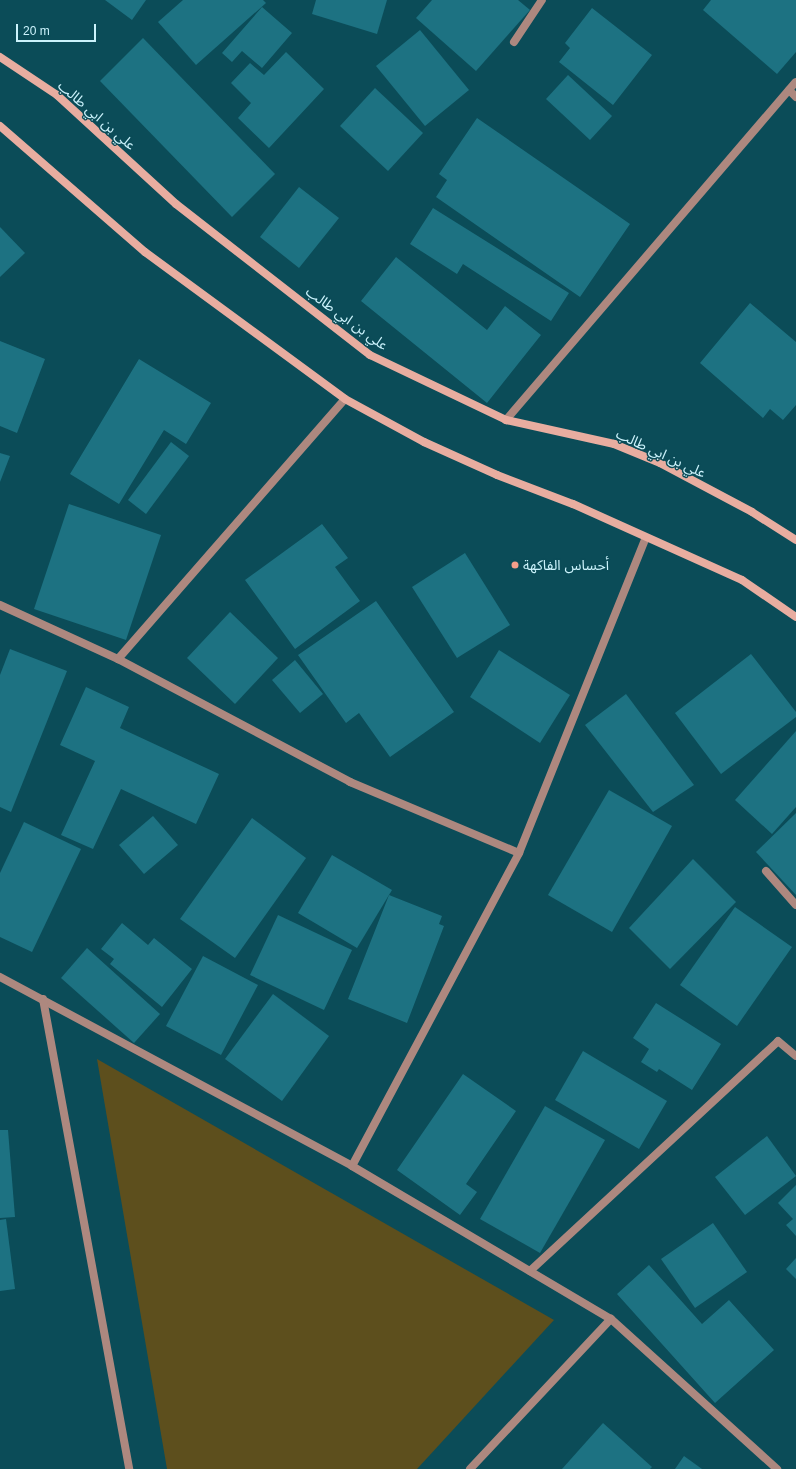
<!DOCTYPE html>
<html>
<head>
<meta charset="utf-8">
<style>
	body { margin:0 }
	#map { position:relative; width:796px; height:1469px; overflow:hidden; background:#0b4c58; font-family:Arial,"Noto Sans Arabic",sans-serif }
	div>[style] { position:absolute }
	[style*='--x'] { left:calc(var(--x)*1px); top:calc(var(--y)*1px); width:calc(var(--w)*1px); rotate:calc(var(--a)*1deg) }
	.green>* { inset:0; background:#5d4f1d }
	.building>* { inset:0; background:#1d7282 }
	.street>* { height:8px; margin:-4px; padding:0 4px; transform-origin:4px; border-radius:4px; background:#ad887f }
	.secondary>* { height:8px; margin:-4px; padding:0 4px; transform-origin:4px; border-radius:4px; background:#e8ada0 }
	.dots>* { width:11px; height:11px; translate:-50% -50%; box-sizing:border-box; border:2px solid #0b4c58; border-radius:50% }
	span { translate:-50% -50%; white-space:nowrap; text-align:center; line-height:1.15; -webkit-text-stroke:3px #0b4c58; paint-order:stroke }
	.street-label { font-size:14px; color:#ccf3fc }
	.poi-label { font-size:14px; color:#ccf3fc }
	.left { translate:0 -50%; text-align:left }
	.scale { position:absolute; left:16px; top:24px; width:80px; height:18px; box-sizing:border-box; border:2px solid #ccf3fc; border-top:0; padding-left:5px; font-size:12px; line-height:14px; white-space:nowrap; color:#ccf3fc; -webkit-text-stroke:3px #0b4c58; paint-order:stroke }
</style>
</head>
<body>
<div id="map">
	<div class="green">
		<i style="clip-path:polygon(97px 1059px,554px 1320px,417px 1469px,167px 1469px)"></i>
	</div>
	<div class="building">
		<i style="clip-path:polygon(105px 0,146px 0,132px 20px)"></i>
		<i style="clip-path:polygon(183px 0,263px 0,266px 3px,196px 65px,158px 22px)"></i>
		<i style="clip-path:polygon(316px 0,387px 0,377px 34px,312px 14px)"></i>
		<i style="clip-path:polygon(432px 0,518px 0,530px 10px,476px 71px,416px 18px)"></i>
		<i style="clip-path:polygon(711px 0,796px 0,796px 52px,777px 74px,703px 10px)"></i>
		<i style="clip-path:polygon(262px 7px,292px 33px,262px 68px,242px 51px,232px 62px,222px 53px)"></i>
		<i style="clip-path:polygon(592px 8px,652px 55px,613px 105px,559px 62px,570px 48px,565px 43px)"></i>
		<i style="clip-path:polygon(420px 30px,469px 90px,425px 126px,376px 66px)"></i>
		<i style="clip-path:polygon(143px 38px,275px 174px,232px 217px,100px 81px)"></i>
		<i style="clip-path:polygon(286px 52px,324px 89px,269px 148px,238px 118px,251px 103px,231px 83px,250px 63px,264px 75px)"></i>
		<i style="clip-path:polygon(568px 75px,612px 116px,590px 140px,546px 99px)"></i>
		<i style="clip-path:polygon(375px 88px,423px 133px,388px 171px,340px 126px)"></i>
		<i style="clip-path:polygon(477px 118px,630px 224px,580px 297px,436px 197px,447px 180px,439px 174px)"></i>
		<i style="clip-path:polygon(299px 187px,339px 218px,299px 268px,260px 237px)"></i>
		<i style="clip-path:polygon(433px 208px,569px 293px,551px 321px,463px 264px,457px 274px,410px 244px)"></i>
		<i style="clip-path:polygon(0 227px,25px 253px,0 277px)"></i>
		<i style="clip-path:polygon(396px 257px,487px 330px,505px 306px,541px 335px,487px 403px,361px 301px)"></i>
		<i style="clip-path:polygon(750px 303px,796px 342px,796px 405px,783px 420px,770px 409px,763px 418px,700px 363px)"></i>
		<i style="clip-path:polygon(0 341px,45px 359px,17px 433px,0 426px)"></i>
		<i style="clip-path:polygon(139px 359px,211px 403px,186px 444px,164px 430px,119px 504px,70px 474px)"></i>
		<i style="clip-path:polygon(171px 442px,189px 456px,146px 514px,128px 500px)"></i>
		<i style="clip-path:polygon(0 453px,10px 456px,0 482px)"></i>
		<i style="clip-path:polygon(69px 504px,161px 535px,126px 640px,34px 609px)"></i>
		<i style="clip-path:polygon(322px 524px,348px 558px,335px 567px,360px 601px,295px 649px,245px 580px)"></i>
		<i style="clip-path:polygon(465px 553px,510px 625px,457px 658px,412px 587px)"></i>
		<i style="clip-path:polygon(376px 601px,454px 712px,390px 757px,359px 713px,346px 723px,298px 655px)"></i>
		<i style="clip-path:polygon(230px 612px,278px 658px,235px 704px,187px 658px)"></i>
		<i style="clip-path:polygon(10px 649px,67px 671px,11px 812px,0 807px,0 675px)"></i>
		<i style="clip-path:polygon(499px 650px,570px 695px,540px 743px,470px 697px)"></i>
		<i style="clip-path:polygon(751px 654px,796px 712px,796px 717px,721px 774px,675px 713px)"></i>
		<i style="clip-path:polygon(295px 660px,323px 694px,300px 713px,272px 680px)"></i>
		<i style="clip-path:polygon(86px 687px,129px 707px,120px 728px,219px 774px,196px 824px,121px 789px,93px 849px,61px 835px,95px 761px,60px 745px)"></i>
		<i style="clip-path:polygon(626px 694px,694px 785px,653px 812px,585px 725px)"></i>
		<i style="clip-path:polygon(796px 731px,796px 807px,772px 834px,735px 800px)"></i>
		<i style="clip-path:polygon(609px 790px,672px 826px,612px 932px,548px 895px)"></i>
		<i style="clip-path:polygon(796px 813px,796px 895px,756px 852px)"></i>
		<i style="clip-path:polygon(153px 816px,178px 845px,144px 874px,119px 845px)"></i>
		<i style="clip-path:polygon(252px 818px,306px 858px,235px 958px,180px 919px)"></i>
		<i style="clip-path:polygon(24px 822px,81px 849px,32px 952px,0 937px,0 873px)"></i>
		<i style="clip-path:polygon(332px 855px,392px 890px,357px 948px,298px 913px)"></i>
		<i style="clip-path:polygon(693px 859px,736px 902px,670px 969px,629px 928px)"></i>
		<i style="clip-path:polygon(389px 895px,442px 916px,439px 924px,444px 926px,407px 1023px,348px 999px)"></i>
		<i style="clip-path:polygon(735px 907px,792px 947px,737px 1026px,680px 985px)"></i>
		<i style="clip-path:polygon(278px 915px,352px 950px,324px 1010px,250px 975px)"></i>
		<i style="clip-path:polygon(122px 923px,148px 945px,154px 938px,192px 969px,162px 1007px,110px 964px,114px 959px,101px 949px)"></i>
		<i style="clip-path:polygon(87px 948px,160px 1014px,134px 1043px,61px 978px)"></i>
		<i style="clip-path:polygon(203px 956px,258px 985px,221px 1055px,166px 1026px)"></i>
		<i style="clip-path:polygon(273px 994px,329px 1036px,282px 1101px,225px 1059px)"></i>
		<i style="clip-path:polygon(656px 1003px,721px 1044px,692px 1090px,659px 1069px,657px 1072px,641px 1062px,649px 1049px,633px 1038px)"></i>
		<i style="clip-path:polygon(583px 1051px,667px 1101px,639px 1149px,555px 1100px)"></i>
		<i style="clip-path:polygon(463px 1074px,516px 1111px,466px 1184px,477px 1192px,460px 1215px,397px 1170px)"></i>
		<i style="clip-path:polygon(545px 1106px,605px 1140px,540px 1253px,480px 1219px)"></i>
		<i style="clip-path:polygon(0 1130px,8px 1130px,15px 1217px,0 1218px)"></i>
		<i style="clip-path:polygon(767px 1136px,796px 1176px,745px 1215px,715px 1177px)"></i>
		<i style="clip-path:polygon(796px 1185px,796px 1236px,786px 1225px,793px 1219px,778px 1203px)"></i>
		<i style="clip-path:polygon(6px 1219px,15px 1289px,0 1291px,0 1220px)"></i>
		<i style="clip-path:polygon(713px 1223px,747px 1272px,695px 1308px,661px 1259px)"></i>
		<i style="clip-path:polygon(796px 1258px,796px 1279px,786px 1269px)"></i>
		<i style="clip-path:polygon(649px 1265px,702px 1324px,729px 1300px,774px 1350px,715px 1403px,617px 1294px)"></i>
		<i style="clip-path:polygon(603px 1423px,652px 1467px,650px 1469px,562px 1469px)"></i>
		<i style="clip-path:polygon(684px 1456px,702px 1469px,675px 1469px)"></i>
	</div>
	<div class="street">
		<i style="--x:514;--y:42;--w:50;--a:-56.3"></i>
		<i style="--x:789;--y:90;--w:10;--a:45"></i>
		<i style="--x:506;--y:420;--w:445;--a:-49.4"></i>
		<i style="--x:0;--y:605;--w:130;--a:24.6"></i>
		<i style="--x:118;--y:659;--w:263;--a:27.9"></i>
		<i style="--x:350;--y:782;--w:183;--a:22.8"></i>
		<i style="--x:118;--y:659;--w:345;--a:-48.9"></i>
		<i style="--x:766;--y:871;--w:45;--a:48.6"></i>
		<i style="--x:0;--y:977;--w:400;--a:28.2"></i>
		<i style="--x:352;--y:1166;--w:301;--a:30.6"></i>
		<i style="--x:611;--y:1319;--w:224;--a:42.1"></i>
		<i style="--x:43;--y:999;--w:478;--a:79.6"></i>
		<i style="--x:352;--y:1166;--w:355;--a:-61.9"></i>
		<i style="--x:519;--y:853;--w:338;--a:-68.1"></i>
		<i style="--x:530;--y:1271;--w:338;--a:-42.8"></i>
		<i style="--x:778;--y:1041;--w:23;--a:40"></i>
		<i style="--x:470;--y:1469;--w:206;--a:-46.8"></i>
	</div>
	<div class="secondary">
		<i style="--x:0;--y:57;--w:69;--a:33.7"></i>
		<i style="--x:57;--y:95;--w:161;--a:42.5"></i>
		<i style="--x:176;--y:204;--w:246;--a:37.9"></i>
		<i style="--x:370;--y:355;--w:151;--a:25.5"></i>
		<i style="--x:506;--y:420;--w:111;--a:12.5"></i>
		<i style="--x:614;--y:444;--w:50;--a:22.4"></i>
		<i style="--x:660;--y:463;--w:104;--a:28"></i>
		<i style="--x:752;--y:512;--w:52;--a:32.5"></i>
		<i style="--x:0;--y:126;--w:192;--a:41"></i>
		<i style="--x:145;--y:252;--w:248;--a:36.3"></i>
		<i style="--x:345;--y:399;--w:90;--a:28.6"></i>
		<i style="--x:424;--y:442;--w:80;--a:24.3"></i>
		<i style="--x:497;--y:475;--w:81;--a:20.9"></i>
		<i style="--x:573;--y:504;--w:185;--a:24.2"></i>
		<i style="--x:742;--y:580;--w:65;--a:34.4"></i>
	</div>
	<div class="dots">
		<i style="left:515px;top:565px;background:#f49e8a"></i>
	</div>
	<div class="street-label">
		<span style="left:97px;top:115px;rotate:41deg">علي بن ابي طالب</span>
		<span style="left:347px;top:318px;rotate:36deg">علي بن ابي طالب</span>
		<span style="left:661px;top:453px;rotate:25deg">علي بن ابي طالب</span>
	</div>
	<div class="poi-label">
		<span class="left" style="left:523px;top:565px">أحساس الفاكهة</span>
	</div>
	<div class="scale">20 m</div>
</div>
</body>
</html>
